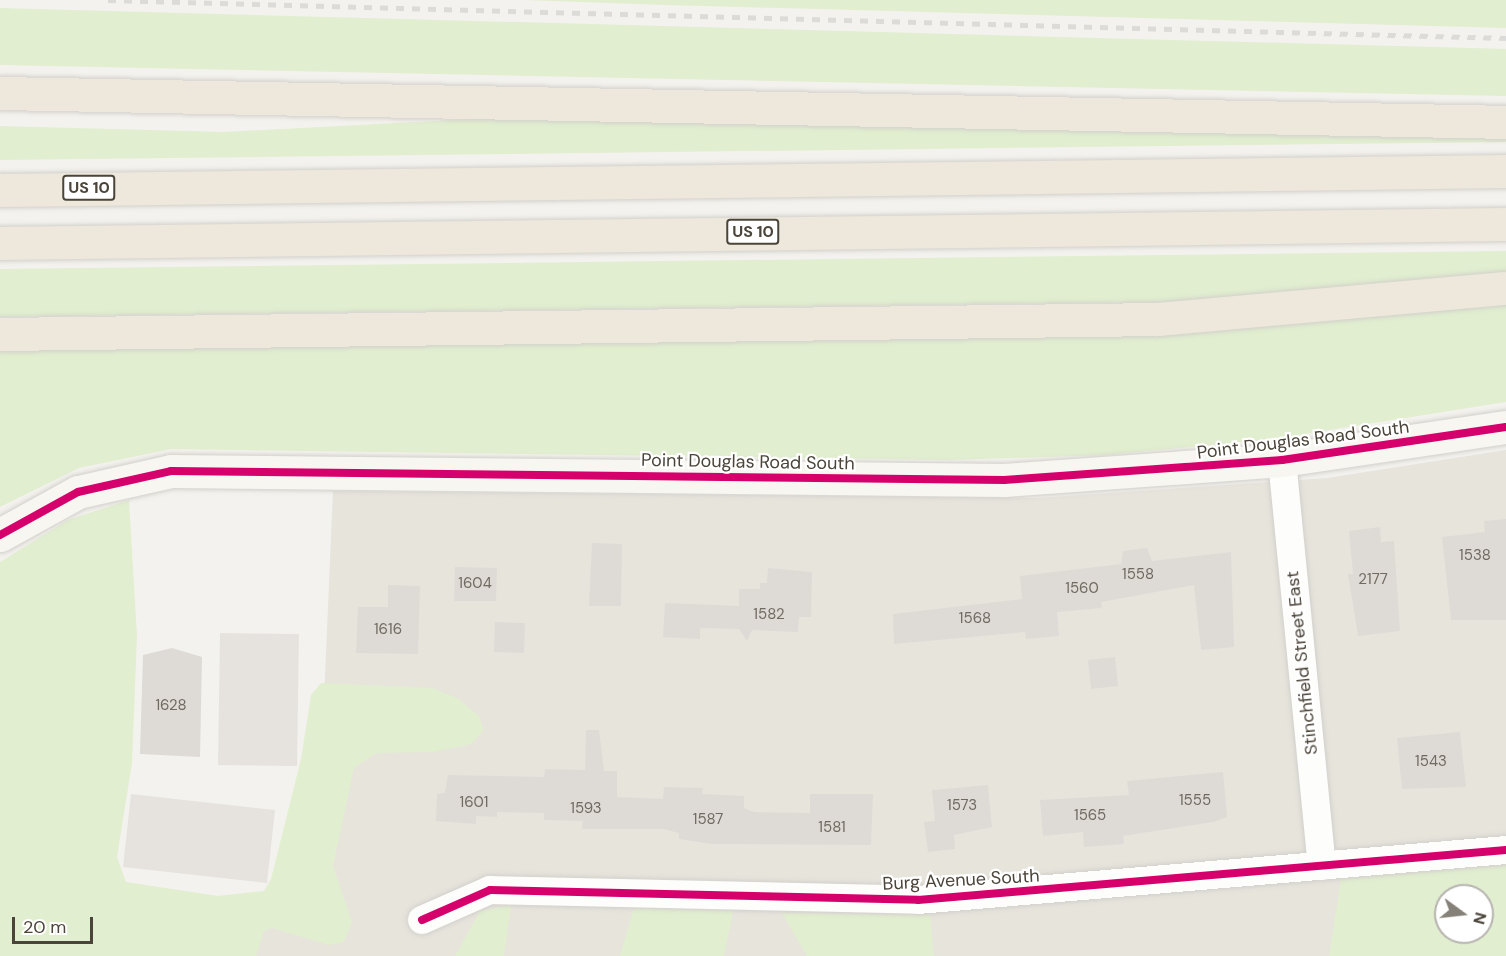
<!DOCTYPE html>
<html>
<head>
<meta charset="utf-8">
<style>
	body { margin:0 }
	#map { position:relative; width:1506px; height:956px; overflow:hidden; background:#f4f2ee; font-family:"DM Sans",sans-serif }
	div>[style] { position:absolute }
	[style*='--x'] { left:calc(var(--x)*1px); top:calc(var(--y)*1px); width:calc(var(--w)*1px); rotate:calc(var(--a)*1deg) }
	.residential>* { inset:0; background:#e7e4dc }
	.green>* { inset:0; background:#e1eecf }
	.parking>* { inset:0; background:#e6e3df }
	.building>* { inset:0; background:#dedbd6 }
	.roads { filter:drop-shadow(0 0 2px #d2d0cb) drop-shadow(0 0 2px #d2d0cb) }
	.street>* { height:28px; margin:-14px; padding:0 14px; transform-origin:14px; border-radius:14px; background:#fdfdfc }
	.secondary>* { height:33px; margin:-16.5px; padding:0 16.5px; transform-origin:16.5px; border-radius:16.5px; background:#f7f6f1 }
	.highway>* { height:33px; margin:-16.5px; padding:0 16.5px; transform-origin:16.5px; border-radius:16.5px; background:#ede8db }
	.rail>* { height:4.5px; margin-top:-2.25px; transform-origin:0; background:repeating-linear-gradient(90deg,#dbdbda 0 8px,transparent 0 16px) }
	.cycleway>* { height:8px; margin:-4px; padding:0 4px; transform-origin:4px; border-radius:4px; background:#d6006c }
	span { translate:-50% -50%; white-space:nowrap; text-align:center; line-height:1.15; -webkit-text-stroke:4.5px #fff; paint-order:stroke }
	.number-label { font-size:15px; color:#706a61 }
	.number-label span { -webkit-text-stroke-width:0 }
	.shield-label span { padding:2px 4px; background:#fff; border:2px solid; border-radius:4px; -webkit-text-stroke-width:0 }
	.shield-label { font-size:16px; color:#4b4439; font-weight:700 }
	.street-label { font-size:18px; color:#4b4439 }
	.north { position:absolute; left:1434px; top:884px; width:60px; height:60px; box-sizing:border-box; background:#fff; border:2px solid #b7b4b0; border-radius:50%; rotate:105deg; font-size:16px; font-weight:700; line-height:24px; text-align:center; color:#4b4439 }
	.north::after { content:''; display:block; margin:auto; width:21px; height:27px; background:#868178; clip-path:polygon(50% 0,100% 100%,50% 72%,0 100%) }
	.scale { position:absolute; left:12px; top:917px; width:81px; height:27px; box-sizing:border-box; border:3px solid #4b4439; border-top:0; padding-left:8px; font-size:18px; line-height:21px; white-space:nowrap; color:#4b4439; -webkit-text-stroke:4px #fff; paint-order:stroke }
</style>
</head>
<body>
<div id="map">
	<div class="residential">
		<i style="clip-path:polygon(evenodd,1506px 450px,1506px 956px,254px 956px,324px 699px,333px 491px,1037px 498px,1327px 478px,1506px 450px,1446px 896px,1482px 896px,1482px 932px,1446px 932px,1446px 896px)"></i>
	</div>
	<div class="green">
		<i style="clip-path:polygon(524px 0,1506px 0,1506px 28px,667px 5px)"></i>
		<i style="clip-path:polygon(0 8px,1506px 49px,1506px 96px,0 65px)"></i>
		<i style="clip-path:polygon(491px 118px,1506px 132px,1506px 142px,0 160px,0 126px,224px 132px)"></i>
		<i style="clip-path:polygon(1506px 251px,1506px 276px,1262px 301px,0 317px,0 269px)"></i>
		<i style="clip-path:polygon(1506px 299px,1506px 402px,1273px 439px,1107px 455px,950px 460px,171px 449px,79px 468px,0 507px,0 347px)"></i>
		<i style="clip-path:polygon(129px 500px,137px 636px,132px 763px,117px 857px,126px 882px,218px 896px,264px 891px,271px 879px,301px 759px,311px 695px,321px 683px,432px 688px,457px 698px,480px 717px,483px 731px,471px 744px,433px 752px,376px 753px,354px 768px,333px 866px,352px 922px,344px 942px,329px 945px,272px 928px,264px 931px,256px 956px,0 956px,0 562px,68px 520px)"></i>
		<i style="clip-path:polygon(evenodd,1506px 865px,1506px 956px,1329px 956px,1341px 879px,1506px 865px,1446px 896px,1482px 896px,1482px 932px,1446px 932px,1446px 896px)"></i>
		<i style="clip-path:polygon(511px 905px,504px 956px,455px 956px,480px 911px)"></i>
		<i style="clip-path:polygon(634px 908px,733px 911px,724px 956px,620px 956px)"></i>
		<i style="clip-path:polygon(782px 913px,930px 915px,934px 956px,807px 956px)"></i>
	</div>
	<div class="parking">
		<i style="clip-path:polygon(220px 633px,299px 634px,297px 766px,218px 765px)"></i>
		<i style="clip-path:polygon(131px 794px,275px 810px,267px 883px,123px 867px)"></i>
	</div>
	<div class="building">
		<i style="clip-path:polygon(1506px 519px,1506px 620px,1451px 620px,1442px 537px,1485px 532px,1484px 521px)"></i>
		<i style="clip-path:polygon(1380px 527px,1381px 542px,1394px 541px,1400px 631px,1358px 636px,1348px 574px,1353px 574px,1349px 531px)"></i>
		<i style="clip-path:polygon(592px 543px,622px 544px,621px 606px,589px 606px)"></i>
		<i style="clip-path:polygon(1147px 548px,1152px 561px,1231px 552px,1234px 647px,1201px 650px,1194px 585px,1101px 602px,1102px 608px,1057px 612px,1059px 636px,1026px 639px,1025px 632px,894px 644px,893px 614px,1022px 599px,1020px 576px,1121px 564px,1123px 551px)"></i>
		<i style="clip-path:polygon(455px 567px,497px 568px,496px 601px,454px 601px)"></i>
		<i style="clip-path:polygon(768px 568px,812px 572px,811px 617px,799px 617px,798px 632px,752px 630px,747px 641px,739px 629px,700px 628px,700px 639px,663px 637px,665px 603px,739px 606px,739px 589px,760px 589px,760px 583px,767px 583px)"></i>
		<i style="clip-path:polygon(388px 585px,420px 586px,418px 654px,356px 653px,358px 607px,388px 607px)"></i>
		<i style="clip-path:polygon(495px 622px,525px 623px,524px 653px,494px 652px)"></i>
		<i style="clip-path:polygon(172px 648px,202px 657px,200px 757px,140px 754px,143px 655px)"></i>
		<i style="clip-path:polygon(1115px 657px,1118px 686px,1091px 689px,1088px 660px)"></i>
		<i style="clip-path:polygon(586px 730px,599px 730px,604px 771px,617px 771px,617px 797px,663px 799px,664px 787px,703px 788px,702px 794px,744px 796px,744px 808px,754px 812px,810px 813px,810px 794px,873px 794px,871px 845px,712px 844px,679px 839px,679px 833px,663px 829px,582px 829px,583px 821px,544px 820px,544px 813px,497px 812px,497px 817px,476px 816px,476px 824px,436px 821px,437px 794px,445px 793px,448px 775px,544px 777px,545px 769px,585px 770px)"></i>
		<i style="clip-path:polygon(1460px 732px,1466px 787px,1402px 789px,1397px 738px)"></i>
		<i style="clip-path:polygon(1223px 772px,1227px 817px,1213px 822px,1123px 836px,1124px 844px,1084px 847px,1083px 832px,1043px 836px,1040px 800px,1129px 795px,1127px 781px)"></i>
		<i style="clip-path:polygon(988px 785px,992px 827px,954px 835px,955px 849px,928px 852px,924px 822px,935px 821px,932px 790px)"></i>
	</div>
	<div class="roads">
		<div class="street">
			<i style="--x:1282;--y:460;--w:408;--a:84.4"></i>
			<i style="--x:422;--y:920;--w:74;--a:-23.8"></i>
			<i style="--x:490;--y:890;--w:428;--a:1.3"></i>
			<i style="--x:918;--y:900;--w:590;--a:-4.86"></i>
		</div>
		<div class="secondary">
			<i style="--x:0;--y:535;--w:89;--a:-28.9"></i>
			<i style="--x:78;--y:492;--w:95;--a:-12.7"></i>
			<i style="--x:171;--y:471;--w:833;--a:0.62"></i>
			<i style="--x:1004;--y:480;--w:279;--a:-4.1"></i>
			<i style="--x:1282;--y:460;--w:226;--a:-8.4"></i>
		</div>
		<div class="highway">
			<i style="--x:0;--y:93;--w:1506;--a:1.1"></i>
			<i style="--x:0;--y:190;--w:1506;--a:-0.72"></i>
			<i style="--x:0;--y:243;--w:1506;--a:-0.72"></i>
			<i style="--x:0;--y:334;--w:1157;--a:-0.74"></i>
			<i style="--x:1157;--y:319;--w:350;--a:-5.1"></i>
		</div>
	</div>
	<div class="rail">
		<i style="--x:108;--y:0;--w:1399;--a:1.56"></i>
	</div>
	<div class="cycleway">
		<i style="--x:0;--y:535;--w:89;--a:-28.9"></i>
		<i style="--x:78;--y:492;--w:95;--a:-12.7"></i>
		<i style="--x:171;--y:471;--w:833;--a:0.62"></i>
		<i style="--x:1004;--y:480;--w:279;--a:-4.1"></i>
		<i style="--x:1282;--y:460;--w:226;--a:-8.4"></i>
		<i style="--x:422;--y:920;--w:74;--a:-23.8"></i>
		<i style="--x:490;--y:890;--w:428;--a:1.3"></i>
		<i style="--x:918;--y:900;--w:590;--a:-4.86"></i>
	</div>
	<div class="number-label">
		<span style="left:1475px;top:556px">1538</span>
		<span style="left:1138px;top:575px">1558</span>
		<span style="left:1373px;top:580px">2177</span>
		<span style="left:475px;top:584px">1604</span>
		<span style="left:1082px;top:589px">1560</span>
		<span style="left:769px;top:615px">1582</span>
		<span style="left:975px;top:619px">1568</span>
		<span style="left:388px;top:630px">1616</span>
		<span style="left:171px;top:706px">1628</span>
		<span style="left:1431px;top:762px">1543</span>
		<span style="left:1195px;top:801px">1555</span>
		<span style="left:474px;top:803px">1601</span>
		<span style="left:962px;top:806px">1573</span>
		<span style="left:586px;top:809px">1593</span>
		<span style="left:1090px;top:816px">1565</span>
		<span style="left:708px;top:820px">1587</span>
		<span style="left:832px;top:828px">1581</span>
	</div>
	<div class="shield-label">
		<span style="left:89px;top:188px">US 10</span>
		<span style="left:753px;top:232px">US 10</span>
	</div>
	<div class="street-label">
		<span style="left:1303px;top:440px;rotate:-7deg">Point Douglas Road South</span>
		<span style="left:748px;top:462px;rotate:1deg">Point Douglas Road South</span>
		<span style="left:1302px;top:663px;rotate:-96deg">Stinchfield Street East</span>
		<span style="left:961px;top:880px;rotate:-3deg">Burg Avenue South</span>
	</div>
	<div class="north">N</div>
	<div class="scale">20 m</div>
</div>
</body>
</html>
